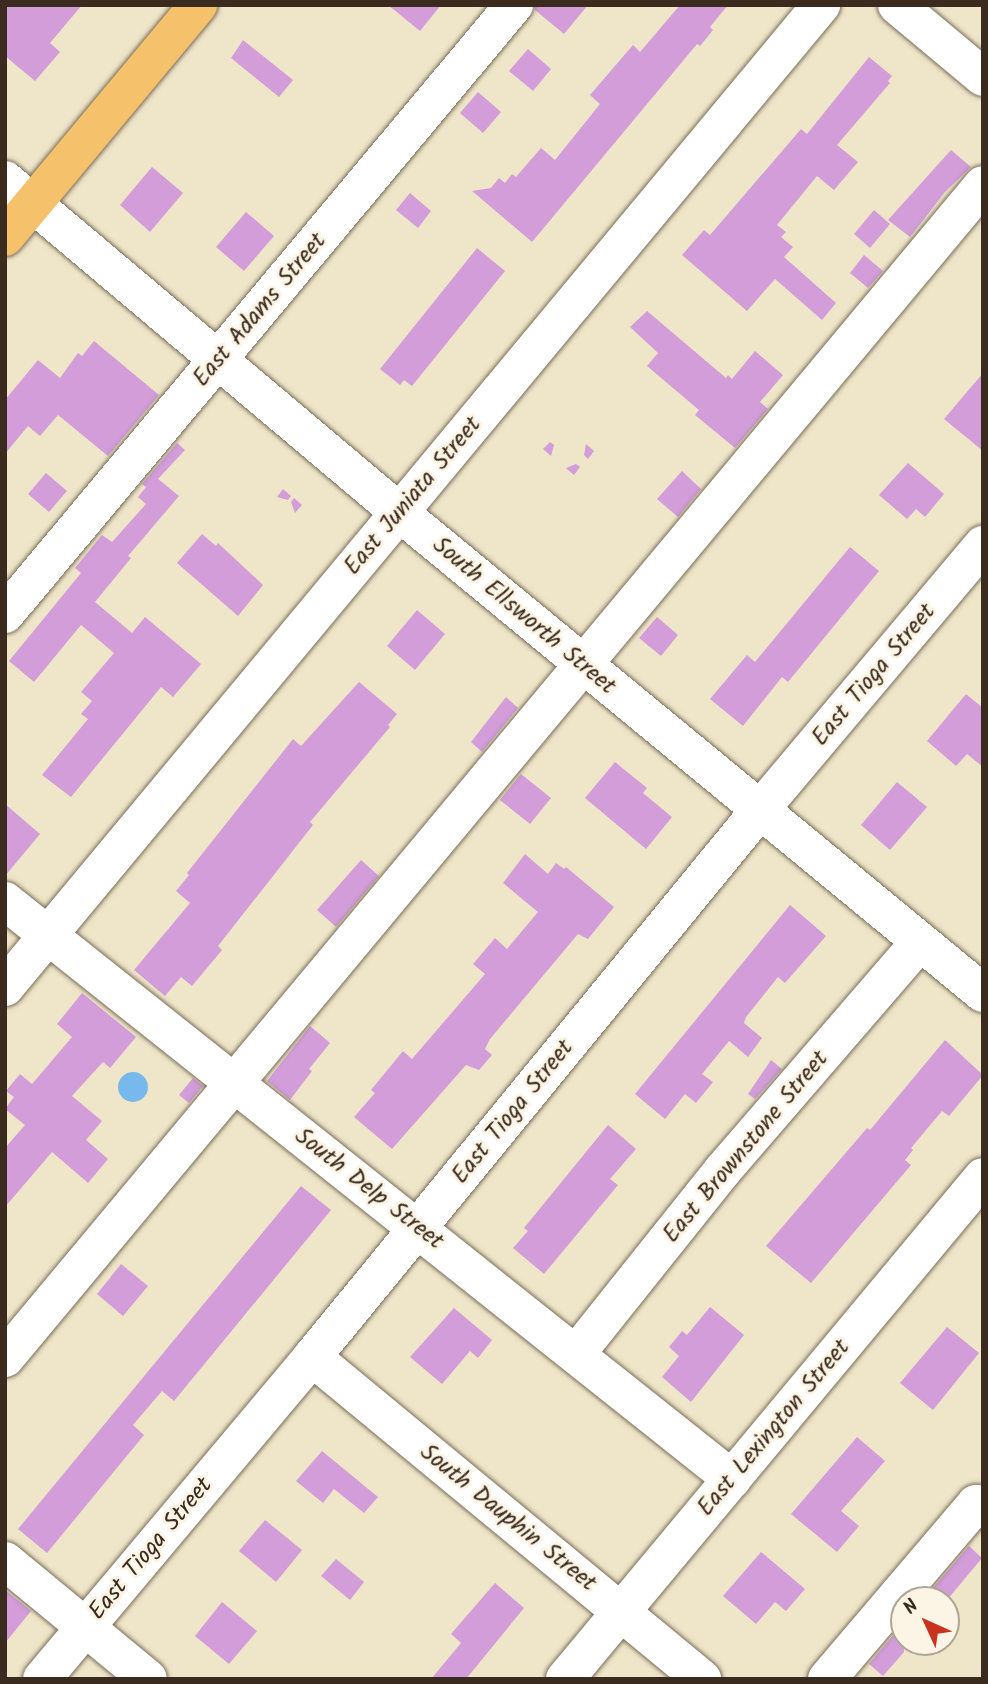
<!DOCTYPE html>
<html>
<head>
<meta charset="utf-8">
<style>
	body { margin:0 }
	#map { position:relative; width:988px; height:1684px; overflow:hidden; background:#efe6c9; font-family:Kalam,sans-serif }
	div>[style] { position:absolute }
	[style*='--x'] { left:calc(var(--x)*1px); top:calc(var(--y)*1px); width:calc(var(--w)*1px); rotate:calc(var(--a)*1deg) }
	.water>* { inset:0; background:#77b9ed }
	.round { border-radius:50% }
	.building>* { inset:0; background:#d29dd9 }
	.roads { filter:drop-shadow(0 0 2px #7a6c5a) drop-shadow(0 0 2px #7a6c5a) }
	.minor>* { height:38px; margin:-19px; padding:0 19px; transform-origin:19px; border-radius:19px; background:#fff }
	.major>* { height:38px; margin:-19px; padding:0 19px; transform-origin:19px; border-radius:19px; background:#f5c16b }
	span { translate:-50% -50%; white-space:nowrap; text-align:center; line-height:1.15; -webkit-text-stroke:6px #fcf5e5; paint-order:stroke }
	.street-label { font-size:24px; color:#3b2a1e }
	.frame { position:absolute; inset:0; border:7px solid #3b2a1e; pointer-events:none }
	.north { position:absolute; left:890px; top:1586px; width:70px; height:70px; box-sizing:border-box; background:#fcf5e5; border:2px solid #afa495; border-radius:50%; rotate:315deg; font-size:19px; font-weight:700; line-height:28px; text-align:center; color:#3b2a1e }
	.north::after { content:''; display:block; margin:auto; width:24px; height:32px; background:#c8321e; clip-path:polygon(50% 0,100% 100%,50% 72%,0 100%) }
</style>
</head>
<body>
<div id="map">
	<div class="water">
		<i class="round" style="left:118px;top:1072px;width:30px;height:30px"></i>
	</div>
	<div class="building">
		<i style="clip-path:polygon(5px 5px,82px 5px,50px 43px,60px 52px,35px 81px,5px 56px)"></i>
		<i style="clip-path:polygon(388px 5px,441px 5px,420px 31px)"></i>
		<i style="clip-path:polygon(535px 5px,588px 5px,564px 34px,535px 10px)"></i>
		<i style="clip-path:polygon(680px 5px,728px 5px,710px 27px,713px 30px,700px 46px,697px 44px,532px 242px,472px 191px,491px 188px,499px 178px,505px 183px,512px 174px,516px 177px,541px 148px,555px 160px,600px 104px,590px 95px,633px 45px,640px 52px)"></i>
		<i style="clip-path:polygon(243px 40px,293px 80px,279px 97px,231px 58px)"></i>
		<i style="clip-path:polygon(528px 49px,551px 69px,533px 91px,509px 71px)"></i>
		<i style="clip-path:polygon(869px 57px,892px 76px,888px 81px,890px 83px,837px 145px,858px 162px,834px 190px,817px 176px,777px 225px,786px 232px,781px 237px,793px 247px,784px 257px,836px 303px,822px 320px,775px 279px,747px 311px,682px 255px,704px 230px,710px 235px,801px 129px,807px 134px)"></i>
		<i style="clip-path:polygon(478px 92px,501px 112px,483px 133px,460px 113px)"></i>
		<i style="clip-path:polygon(951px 150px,971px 167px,945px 192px,910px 237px,888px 220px)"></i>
		<i style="clip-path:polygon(152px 167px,183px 193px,150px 232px,120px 205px)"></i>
		<i style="clip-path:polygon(410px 193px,431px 211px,418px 228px,396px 210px)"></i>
		<i style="clip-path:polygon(874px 210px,890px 224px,870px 248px,854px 234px)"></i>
		<i style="clip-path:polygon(246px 212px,274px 236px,244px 271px,216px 247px)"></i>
		<i style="clip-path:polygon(477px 248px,505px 271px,412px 386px,404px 380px,400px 385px,380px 369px)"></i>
		<i style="clip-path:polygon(864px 255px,883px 271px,868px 288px,850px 273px)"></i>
		<i style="clip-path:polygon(647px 311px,726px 378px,728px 375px,732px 379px,755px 351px,783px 375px,760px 402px,768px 409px,735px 448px,695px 415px,699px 410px,647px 366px,658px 353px,630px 327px)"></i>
		<i style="clip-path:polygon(94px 341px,159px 395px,108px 456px,58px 415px,40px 436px,28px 426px,5px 454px,5px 400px,38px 360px,60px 378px,78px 353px,82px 356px)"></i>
		<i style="clip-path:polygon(983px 373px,983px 451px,944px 419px)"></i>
		<i style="clip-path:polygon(550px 442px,554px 445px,551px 456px,543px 449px)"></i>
		<i style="clip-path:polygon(177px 443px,185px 450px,158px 479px,179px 496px,128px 556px,131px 558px,95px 602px,132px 633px,145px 617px,201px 664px,173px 697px,161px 687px,71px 797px,42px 775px,88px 719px,81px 714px,92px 701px,81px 692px,114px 653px,81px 625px,34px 682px,9px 661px,81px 573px,75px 568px,102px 535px,112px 542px,146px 504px,138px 497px,146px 487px,142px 484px)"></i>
		<i style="clip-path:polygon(586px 444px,594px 451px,588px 459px,584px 455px)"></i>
		<i style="clip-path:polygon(908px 463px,944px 494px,925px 517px,916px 509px,907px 519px,879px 495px)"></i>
		<i style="clip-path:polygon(576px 464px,580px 467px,574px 475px,566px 468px)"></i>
		<i style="clip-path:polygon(682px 471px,701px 489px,678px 517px,657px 499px)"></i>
		<i style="clip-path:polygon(46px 473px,67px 491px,49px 512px,28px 494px)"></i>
		<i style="clip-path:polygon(283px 489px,291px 496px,288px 500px,277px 497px)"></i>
		<i style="clip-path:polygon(294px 498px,302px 505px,295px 513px,291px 502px)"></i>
		<i style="clip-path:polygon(202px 534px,216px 546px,218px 543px,263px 585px,238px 616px,177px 563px)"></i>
		<i style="clip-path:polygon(850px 547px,879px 571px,788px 682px,782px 677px,743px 726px,710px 699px,747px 655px,755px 662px)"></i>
		<i style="clip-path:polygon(417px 610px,445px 634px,415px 670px,387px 646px)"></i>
		<i style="clip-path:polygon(657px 617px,678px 635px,661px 656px,639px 638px)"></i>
		<i style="clip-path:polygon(359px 682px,397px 714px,388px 725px,390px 727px,310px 822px,313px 825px,218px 946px,222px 950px,192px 986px,181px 977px,165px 996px,134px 970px,190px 903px,176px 891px,189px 875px,187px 873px,293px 739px,301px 746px)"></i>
		<i style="clip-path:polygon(966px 694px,983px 708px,983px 767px,967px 754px,956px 766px,927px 741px)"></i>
		<i style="clip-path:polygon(506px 697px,518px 708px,482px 752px,471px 742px)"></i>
		<i style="clip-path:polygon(615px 762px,647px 788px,643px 793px,672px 817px,646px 849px,585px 798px)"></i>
		<i style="clip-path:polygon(521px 774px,551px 798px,530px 824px,500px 800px)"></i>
		<i style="clip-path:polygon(897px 782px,927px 807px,890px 850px,861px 825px)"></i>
		<i style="clip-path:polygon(5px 804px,40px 834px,5px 876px)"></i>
		<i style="clip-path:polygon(525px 854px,548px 874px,556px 863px,564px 869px,566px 867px,614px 907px,588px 939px,578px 934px,490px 1039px,485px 1049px,492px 1055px,479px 1070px,466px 1065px,392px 1149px,354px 1117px,375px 1093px,371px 1090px,403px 1051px,412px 1059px,485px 974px,473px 964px,495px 938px,507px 949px,538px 912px,503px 883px)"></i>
		<i style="clip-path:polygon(361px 860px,379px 876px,336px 927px,317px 910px)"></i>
		<i style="clip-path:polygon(790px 905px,826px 936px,785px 983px,778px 977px,746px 1017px,744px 1023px,762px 1038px,748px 1057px,729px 1041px,702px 1074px,713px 1082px,696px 1103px,685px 1094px,665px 1119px,635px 1094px)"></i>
		<i style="clip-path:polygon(82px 993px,136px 1037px,110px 1068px,103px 1062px,72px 1096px,102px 1121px,86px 1140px,108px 1159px,88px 1183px,52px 1152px,5px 1207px,5px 1148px,25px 1125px,5px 1109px,14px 1097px,6px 1091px,20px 1074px,32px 1084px,72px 1037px,57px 1024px)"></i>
		<i style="clip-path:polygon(310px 1026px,330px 1043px,309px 1069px,312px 1071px,290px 1100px,267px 1081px)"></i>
		<i style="clip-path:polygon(945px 1040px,983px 1075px,949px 1116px,942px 1111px,911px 1148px,913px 1150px,905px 1160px,911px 1165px,811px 1283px,766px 1246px,867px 1128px,870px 1130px)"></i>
		<i style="clip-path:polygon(771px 1060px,782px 1069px,755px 1099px,748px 1094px)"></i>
		<i style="clip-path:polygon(193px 1078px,203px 1086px,189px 1103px,179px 1095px)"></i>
		<i style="clip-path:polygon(608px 1125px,636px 1149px,610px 1179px,618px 1185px,544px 1274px,513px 1248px,528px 1231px,524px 1228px)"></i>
		<i style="clip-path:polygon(301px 1186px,331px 1210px,174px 1401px,162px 1391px,133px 1425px,144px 1435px,47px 1553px,18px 1529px)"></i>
		<i style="clip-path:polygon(121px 1264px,148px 1286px,123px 1316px,97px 1294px)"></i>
		<i style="clip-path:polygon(710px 1307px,744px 1335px,691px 1402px,662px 1377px,679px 1356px,669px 1347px,682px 1331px,687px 1335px)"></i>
		<i style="clip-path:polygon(454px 1308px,492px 1340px,478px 1358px,470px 1351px,442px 1384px,410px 1357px)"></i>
		<i style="clip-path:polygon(947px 1327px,979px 1353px,933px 1410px,900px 1383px)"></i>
		<i style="clip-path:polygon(857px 1437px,885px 1461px,841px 1511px,859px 1526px,837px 1552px,791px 1514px)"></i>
		<i style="clip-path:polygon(322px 1451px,378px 1497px,364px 1513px,334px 1489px,323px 1503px,296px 1481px)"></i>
		<i style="clip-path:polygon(265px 1520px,302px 1550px,276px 1582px,239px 1551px)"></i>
		<i style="clip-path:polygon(969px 1546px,982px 1558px,947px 1600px,934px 1600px,927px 1595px)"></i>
		<i style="clip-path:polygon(761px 1552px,805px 1589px,786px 1611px,775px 1602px,756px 1624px,723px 1596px)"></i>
		<i style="clip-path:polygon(336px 1559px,364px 1582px,350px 1600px,321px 1576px)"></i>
		<i style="clip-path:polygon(495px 1583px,524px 1608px,466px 1679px,431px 1679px,461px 1643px,451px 1634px)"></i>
		<i style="clip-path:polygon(5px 1590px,31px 1611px,5px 1643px)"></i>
		<i style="clip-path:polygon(222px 1602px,257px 1631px,229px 1664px,195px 1636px)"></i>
		<i style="clip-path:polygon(895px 1633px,904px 1641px,904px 1652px,883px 1676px,869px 1664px)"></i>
	</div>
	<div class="roads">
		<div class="minor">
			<i style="--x:897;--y:5;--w:112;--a:39.9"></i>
			<i style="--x:5;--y:180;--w:517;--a:40.13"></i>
			<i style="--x:400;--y:513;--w:755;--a:39.47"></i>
			<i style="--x:5;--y:614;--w:794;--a:-50.11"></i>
			<i style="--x:5;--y:901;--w:929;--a:38.49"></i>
			<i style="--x:5;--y:987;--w:1277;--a:-50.27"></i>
			<i style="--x:576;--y:1354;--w:236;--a:-51.4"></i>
			<i style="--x:723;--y:1170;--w:301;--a:-49.2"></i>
			<i style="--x:312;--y:1357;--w:506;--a:39.54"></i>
			<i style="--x:5;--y:1358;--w:1527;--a:-50.18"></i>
			<i style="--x:5;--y:1561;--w:185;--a:39.5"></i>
			<i style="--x:42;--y:1679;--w:420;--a:-50"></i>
			<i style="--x:312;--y:1357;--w:706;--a:-50.69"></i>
			<i style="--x:759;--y:811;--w:348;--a:-49.9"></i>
			<i style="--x:565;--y:1679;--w:653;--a:-50.22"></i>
			<i style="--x:827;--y:1679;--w:230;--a:-49.6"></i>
			<i style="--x:976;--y:1504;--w:9;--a:36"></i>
		</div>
		<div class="major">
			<i style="--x:5;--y:237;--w:302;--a:-50.2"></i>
		</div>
	</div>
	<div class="street-label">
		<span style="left:260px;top:310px;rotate:-50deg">East Adams Street</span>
		<span style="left:413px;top:496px;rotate:-50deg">East Juniata Street</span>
		<span style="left:524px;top:616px;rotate:40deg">South Ellsworth Street</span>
		<span style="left:874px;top:675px;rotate:-50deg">East Tioga Street</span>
		<span style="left:513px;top:1112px;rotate:-51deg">East Tioga Street</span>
		<span style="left:746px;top:1147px;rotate:-50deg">East Brownstone Street</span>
		<span style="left:369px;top:1189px;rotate:38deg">South Delp Street</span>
		<span style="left:774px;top:1428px;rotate:-50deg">East Lexington Street</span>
		<span style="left:508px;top:1518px;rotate:39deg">South Dauphin Street</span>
		<span style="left:151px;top:1549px;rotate:-50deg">East Tioga Street</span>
	</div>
	<div class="frame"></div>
	<div class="north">N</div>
</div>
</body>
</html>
